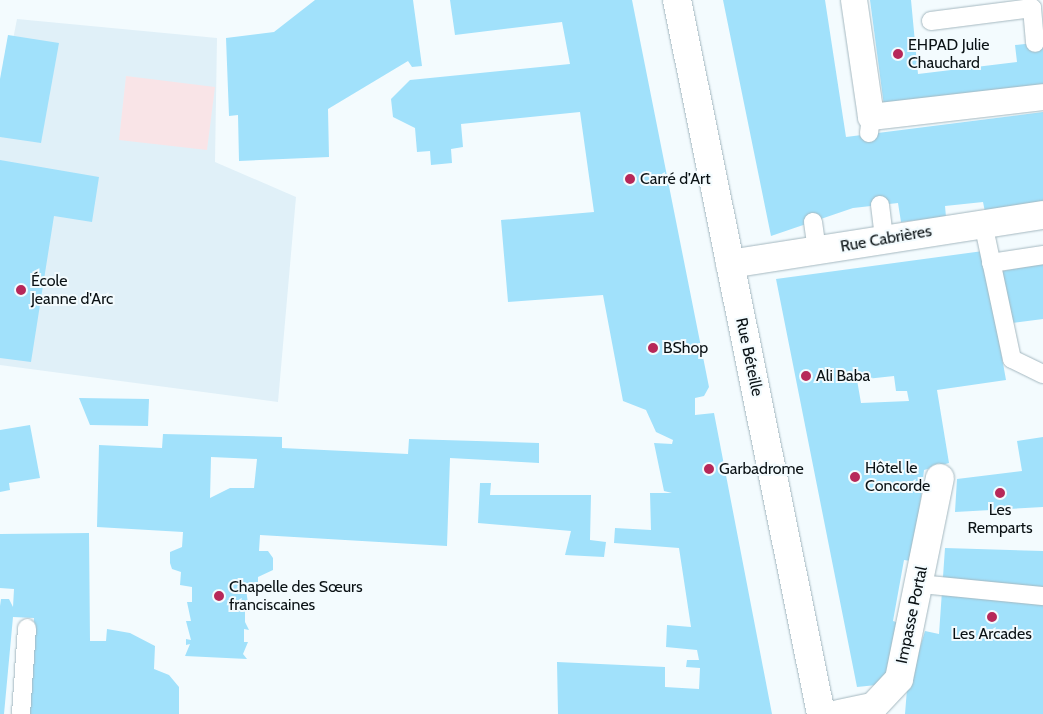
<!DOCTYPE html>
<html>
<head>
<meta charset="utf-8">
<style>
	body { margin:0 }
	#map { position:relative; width:1043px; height:714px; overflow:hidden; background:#f3fbfe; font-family:Cabin,sans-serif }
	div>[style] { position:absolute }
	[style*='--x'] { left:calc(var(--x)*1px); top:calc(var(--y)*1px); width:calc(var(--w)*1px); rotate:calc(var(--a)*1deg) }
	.built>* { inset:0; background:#e0f0f8 }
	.green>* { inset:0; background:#f9e4e7 }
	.building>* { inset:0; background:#a1e1fb }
	.roads { filter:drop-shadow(0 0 1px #a5b8c0) drop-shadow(0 0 1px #a5b8c0) }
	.service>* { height:18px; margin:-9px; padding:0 9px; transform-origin:9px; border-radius:9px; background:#fff }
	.pedestrian>* { height:26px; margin:-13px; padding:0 13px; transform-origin:13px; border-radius:13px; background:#fff }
	.minor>* { height:28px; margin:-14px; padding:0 14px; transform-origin:14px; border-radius:14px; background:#fff }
	.secondary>* { height:28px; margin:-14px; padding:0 14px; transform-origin:14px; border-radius:14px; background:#fff }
	.dots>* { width:14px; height:14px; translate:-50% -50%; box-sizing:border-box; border:2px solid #f3fbfe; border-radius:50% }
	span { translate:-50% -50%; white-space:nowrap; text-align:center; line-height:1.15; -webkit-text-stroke:4px #f3fbfe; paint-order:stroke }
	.poi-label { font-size:16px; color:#0b1215 }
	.left { translate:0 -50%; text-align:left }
	.street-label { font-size:16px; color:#0b1215 }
</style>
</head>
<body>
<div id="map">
	<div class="built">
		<i style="clip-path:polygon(17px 19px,217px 38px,215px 162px,296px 197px,278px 402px,0 365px,0 105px)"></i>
	</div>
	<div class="green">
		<i style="clip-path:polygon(126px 76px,215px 87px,207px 150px,119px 140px)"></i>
	</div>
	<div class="building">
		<i style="clip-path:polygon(315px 0,413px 0,422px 66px,412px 67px,408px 61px,328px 109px,329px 157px,239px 161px,238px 115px,229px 116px,226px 38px,274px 32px)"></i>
		<i style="clip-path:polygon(450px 0,632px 0,709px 387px,704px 396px,695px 398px,695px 415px,714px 413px,772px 714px,558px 714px,557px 662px,665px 667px,665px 687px,699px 689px,700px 668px,686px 667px,687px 660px,699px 660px,697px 650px,666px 647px,667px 625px,691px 627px,679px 548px,614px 543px,615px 528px,651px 530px,650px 493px,672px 493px,664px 491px,654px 443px,672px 444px,673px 440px,656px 432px,646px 410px,623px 401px,603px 295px,508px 302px,501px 220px,594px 212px,580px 112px,461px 124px,463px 147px,451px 149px,452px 163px,431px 165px,430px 151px,417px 152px,415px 128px,393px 117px,391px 99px,410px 80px,570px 64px,562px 22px,455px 35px)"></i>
		<i style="clip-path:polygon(723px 0,825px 0,846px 137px,1043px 112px,1043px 204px,985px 212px,983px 202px,945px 206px,946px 217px,901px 222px,898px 203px,853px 208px,771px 236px)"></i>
		<i style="clip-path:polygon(870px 0,911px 0,918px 74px,1017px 62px,1015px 45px,1043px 42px,1043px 88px,884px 106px)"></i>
		<i style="clip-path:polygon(8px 35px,59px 43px,41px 143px,0 137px,0 79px)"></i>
		<i style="clip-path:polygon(0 160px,99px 177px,92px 222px,54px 216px,31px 362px,0 358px)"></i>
		<i style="clip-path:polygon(evenodd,983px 251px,1006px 380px,937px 390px,949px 463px,924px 470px,917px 533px,911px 561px,904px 560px,893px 621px,899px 623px,886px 684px,857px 687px,776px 279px,983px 251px,894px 376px,896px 391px,907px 391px,909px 401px,861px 403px,857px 380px,894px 376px)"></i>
		<i style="clip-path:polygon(1043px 264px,1043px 319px,1012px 323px,1002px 271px)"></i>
		<i style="clip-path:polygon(79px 398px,149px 399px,148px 426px,90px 425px)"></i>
		<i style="clip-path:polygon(30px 425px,40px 478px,9px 483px,10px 490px,0 492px,0 430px)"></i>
		<i style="clip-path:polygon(evenodd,163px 434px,282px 437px,282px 448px,408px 454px,409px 439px,539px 443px,539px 463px,450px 458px,447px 546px,260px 535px,259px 551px,268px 551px,273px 558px,273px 570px,258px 577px,258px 590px,246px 589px,249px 611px,245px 610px,245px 622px,249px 630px,244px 629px,244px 642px,248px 642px,243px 654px,247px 659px,185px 656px,190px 644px,186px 645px,186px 639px,191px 640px,186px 621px,191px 621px,187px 602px,192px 602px,192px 587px,180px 585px,181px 572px,172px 569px,170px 563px,170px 552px,182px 547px,183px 532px,97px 527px,99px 445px,162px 448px,163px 434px,211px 457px,257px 459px,254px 488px,230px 488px,210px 498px,211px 457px)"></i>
		<i style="clip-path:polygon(1043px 437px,1043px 507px,955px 512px,957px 479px,1022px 471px,1017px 441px)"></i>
		<i style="clip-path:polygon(480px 483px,491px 483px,490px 495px,591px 495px,590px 540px,606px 542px,604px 557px,565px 555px,571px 531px,478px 523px)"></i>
		<i style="clip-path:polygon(89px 533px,90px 641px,106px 641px,107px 629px,130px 633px,155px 646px,154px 669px,169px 675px,179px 687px,179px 714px,29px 714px,34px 618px,13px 617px,4px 714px,0 714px,0 606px,1px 599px,9px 599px,13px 607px,14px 589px,0 588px,0 534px)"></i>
		<i style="clip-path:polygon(945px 548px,1043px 551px,1043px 714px,905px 714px,907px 689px,925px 631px,939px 634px)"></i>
	</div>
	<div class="roads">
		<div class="service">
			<i style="--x:931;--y:21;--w:102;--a:-7.3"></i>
			<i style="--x:1032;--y:8;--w:35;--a:85"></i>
			<i style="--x:869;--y:133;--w:16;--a:-83"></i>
			<i style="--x:880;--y:205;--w:33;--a:83"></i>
			<i style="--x:813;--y:222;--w:30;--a:82"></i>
			<i style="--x:983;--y:223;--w:139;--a:78"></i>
			<i style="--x:1012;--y:359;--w:34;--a:26"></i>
			<i style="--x:991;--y:263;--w:53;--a:-8.7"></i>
			<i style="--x:920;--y:584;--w:124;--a:5.6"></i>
			<i style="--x:21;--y:714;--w:86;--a:-86"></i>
		</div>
		<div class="pedestrian">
			<i style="--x:854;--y:0;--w:118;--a:81.7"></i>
			<i style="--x:871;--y:117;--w:173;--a:-6.6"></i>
		</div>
		<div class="minor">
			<i style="--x:730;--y:264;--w:317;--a:-8.9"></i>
			<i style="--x:839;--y:714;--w:35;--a:-12"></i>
			<i style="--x:873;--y:707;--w:38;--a:-47"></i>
			<i style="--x:899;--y:679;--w:205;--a:-78.5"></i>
		</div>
		<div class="secondary">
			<i style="--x:677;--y:0;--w:728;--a:78.6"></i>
		</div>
	</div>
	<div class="dots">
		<i style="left:898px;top:54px;background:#b72859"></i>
		<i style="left:630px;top:179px;background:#b72859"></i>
		<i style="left:21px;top:290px;background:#b72859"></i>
		<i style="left:653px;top:348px;background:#b72859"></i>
		<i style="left:806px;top:376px;background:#b72859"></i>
		<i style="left:709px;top:469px;background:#b72859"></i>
		<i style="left:855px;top:477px;background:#b72859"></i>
		<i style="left:1000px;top:493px;background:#b72859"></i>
		<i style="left:219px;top:596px;background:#b72859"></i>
		<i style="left:992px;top:617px;background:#b72859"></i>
	</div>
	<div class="poi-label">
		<span class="left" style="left:908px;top:54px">EHPAD Julie<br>Chauchard</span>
		<span class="left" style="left:640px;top:179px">Carré d’Art</span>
		<span class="left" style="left:31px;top:290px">École<br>Jeanne d'Arc</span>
		<span class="left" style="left:663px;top:348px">BShop</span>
		<span class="left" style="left:816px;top:376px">Ali Baba</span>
		<span class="left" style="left:865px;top:477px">Hôtel le<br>Concorde</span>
		<span class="left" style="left:719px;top:469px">Garbadrome</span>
		<span style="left:1000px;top:519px">Les<br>Remparts</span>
		<span class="left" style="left:229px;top:596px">Chapelle des Sœurs<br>franciscaines</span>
		<span style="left:992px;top:634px">Les Arcades</span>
	</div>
	<div class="street-label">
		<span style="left:886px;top:239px;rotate:-10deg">Rue Cabrières</span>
		<span style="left:749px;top:357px;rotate:78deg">Rue Béteille</span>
		<span style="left:912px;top:615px;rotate:-78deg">Impasse Portal</span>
	</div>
</div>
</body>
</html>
